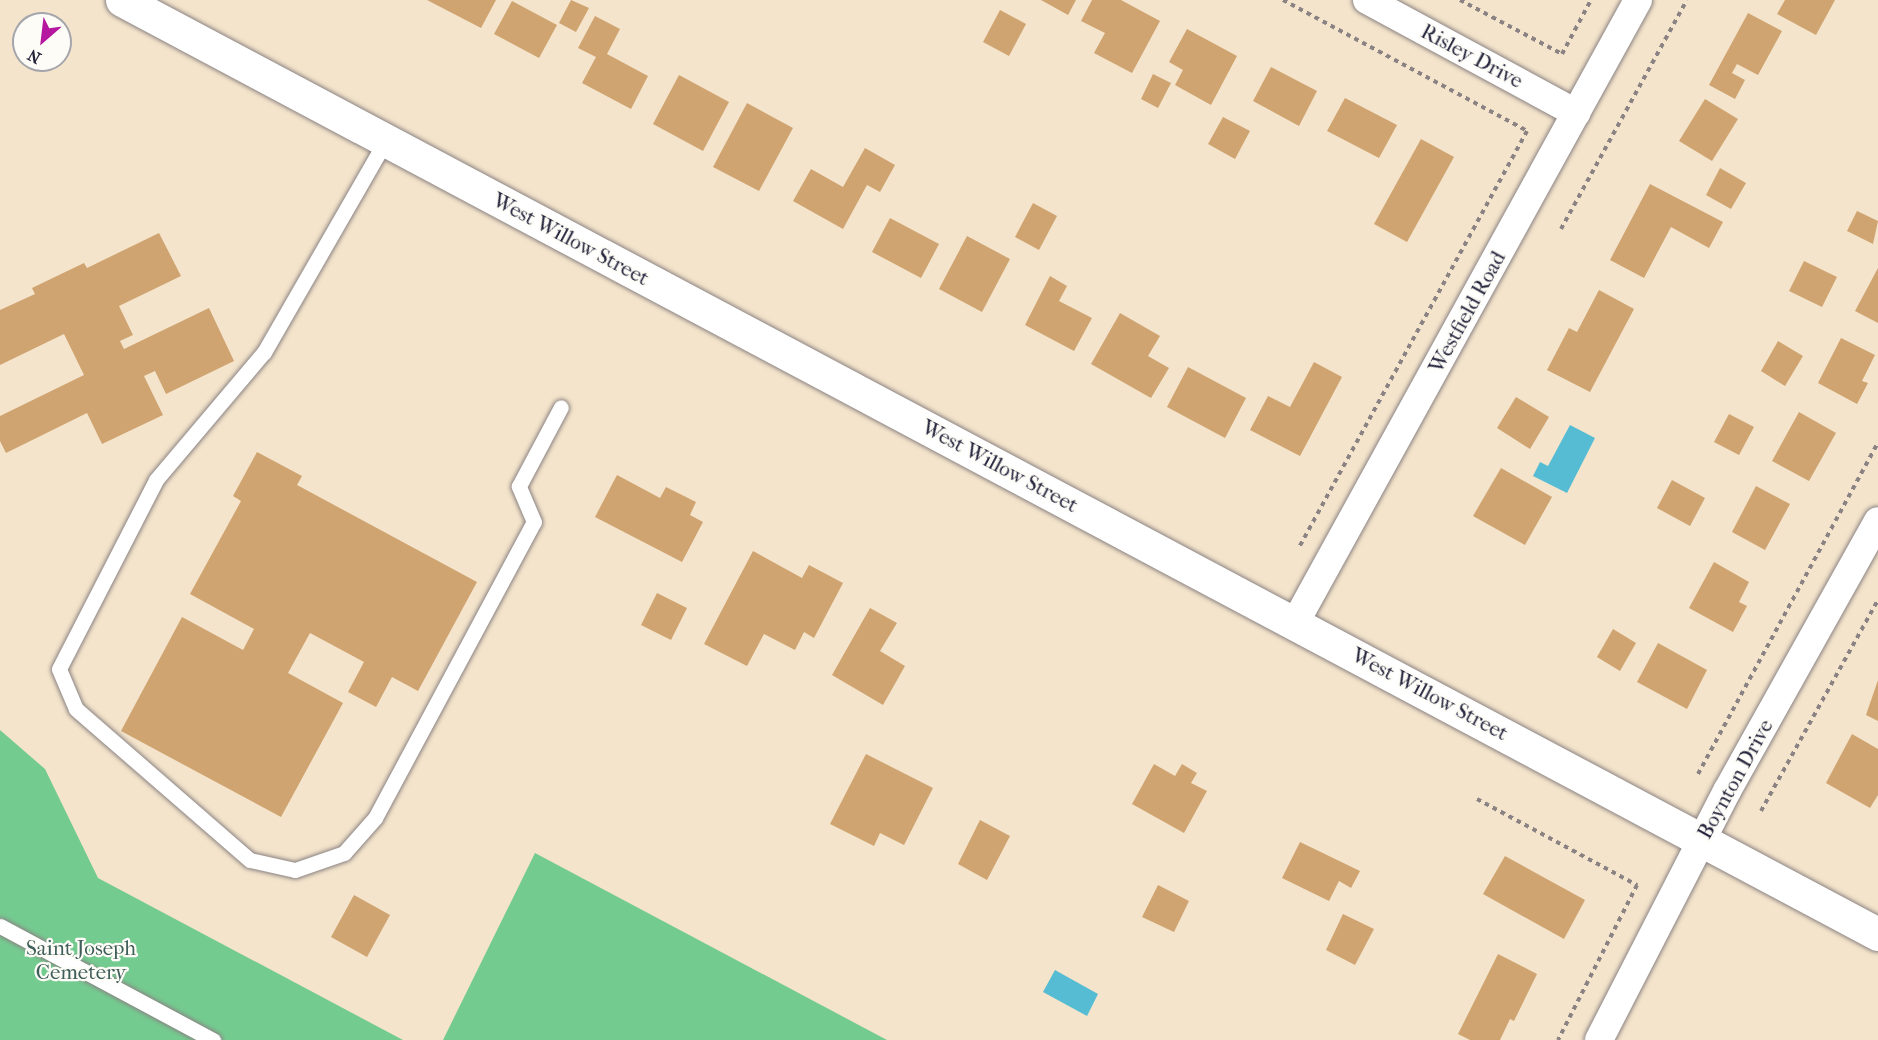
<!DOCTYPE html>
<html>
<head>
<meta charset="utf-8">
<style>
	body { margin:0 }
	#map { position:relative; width:1878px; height:1040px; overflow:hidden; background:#f4e4cb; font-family:"IM FELL French Canon",serif }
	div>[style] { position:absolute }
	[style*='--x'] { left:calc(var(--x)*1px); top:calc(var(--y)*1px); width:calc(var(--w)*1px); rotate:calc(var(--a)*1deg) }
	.green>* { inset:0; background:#74cb90 }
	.water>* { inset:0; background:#55bcd3 }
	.building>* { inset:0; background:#cfa471 }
	.path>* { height:4px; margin-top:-2px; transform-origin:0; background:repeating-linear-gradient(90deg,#8b8383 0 4.5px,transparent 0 9px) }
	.roads { filter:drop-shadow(0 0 2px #8b8383) drop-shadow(0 0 2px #8b8383) }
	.service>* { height:15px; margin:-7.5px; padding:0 7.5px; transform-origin:7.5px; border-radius:7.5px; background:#fff }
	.minor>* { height:28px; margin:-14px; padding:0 14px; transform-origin:14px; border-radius:14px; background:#fff }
	.tertiary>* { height:33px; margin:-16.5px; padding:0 16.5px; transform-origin:16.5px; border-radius:16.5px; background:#fff }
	span { translate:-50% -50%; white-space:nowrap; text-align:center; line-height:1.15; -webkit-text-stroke:4.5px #fdfcf7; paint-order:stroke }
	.street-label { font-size:21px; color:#22223b }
	.park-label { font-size:21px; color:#3f5d59 }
	.north { position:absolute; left:12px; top:12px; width:60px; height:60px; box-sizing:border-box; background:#fdfcf7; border:2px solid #a5a5ac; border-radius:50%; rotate:208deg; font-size:16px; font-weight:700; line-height:24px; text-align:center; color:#22223b }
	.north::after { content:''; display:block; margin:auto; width:21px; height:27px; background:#b5179e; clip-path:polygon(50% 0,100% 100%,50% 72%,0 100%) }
</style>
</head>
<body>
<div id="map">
	<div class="green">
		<i style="clip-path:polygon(0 730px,45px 769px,98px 878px,403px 1040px,0 1040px)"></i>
		<i style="clip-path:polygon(535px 853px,887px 1040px,443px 1040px)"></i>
	</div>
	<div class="water">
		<i style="clip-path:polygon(1570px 425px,1595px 438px,1567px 493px,1533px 476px,1540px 462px,1548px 466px)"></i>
		<i style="clip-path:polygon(1055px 970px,1098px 994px,1087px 1016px,1043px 992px)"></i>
	</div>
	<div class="building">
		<i style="clip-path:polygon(427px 0,496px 0,481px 28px)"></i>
		<i style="clip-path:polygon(571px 0,589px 8px,576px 32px,559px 23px)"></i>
		<i style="clip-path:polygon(1041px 0,1076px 0,1068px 15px)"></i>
		<i style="clip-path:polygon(1092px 0,1121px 0,1160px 21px,1132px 73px,1094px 53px,1105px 33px,1081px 21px)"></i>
		<i style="clip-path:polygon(1785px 0,1835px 0,1816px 35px,1777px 14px)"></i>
		<i style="clip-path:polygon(512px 1px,557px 25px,539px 58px,494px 34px)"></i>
		<i style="clip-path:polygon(1000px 10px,1026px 24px,1009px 56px,983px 42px)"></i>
		<i style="clip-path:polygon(1748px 13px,1782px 31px,1758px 75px,1737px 64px,1732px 73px,1745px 80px,1735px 99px,1709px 85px)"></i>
		<i style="clip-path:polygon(595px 16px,620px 29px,607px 54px,648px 76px,631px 109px,582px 83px,596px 57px,578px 48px)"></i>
		<i style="clip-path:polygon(1187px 29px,1237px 56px,1211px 105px,1175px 85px,1183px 70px,1169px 62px)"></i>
		<i style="clip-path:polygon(1271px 67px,1317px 91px,1299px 126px,1253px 101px)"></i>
		<i style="clip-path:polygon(1153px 74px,1171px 83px,1158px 108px,1141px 99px)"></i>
		<i style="clip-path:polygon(679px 75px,729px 102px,703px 151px,653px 124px)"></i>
		<i style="clip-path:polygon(1345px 98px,1397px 125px,1379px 158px,1327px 131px)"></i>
		<i style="clip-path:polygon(1705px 99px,1738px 119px,1712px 161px,1679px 141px)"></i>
		<i style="clip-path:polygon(747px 103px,793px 128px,759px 191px,713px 167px)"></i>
		<i style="clip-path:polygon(1223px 117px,1250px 131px,1235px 159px,1208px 144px)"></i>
		<i style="clip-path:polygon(1421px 139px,1454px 157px,1407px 242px,1374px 224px)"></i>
		<i style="clip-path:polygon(865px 148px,895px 165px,880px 192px,867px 185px,843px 229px,793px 201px,811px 169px,843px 187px)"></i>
		<i style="clip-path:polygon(1720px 168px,1746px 183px,1731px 209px,1706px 195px)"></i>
		<i style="clip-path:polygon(1650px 184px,1723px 222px,1709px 248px,1671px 227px,1644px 278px,1610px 260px)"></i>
		<i style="clip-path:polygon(1033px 203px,1057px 216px,1039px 250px,1015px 237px)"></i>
		<i style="clip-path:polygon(1857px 211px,1878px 221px,1873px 244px,1847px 231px)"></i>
		<i style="clip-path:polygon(890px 218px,939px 244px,921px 278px,872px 252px)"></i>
		<i style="clip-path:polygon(159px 233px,181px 276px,119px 306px,133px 335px,120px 341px,124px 349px,209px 308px,234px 361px,166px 394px,155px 371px,144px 376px,163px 415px,102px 444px,87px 413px,6px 453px,0 441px,0 416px,84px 375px,64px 334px,0 365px,0 310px,35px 294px,32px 288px,84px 263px,87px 268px)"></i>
		<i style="clip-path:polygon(967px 236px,1010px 259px,982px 312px,939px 289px)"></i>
		<i style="clip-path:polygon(1804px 261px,1837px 277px,1822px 307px,1789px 291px)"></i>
		<i style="clip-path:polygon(1878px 268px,1878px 323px,1855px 311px)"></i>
		<i style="clip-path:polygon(1050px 276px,1067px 286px,1059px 301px,1092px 318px,1074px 351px,1025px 325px)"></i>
		<i style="clip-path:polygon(1599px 290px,1634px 309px,1590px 392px,1547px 370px,1569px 328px,1577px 332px)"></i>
		<i style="clip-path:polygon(1120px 313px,1160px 336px,1148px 356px,1169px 368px,1151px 398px,1091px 364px)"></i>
		<i style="clip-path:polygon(1841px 338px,1875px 355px,1862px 381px,1868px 383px,1857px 404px,1818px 383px)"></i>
		<i style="clip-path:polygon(1778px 341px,1803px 356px,1785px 386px,1761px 371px)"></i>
		<i style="clip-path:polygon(1314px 362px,1342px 377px,1300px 456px,1250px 430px,1268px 396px,1290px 407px)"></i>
		<i style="clip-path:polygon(1188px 367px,1246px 398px,1225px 438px,1167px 407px)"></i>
		<i style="clip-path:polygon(1516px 397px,1549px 417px,1530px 449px,1497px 428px)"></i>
		<i style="clip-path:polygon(1799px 412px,1836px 433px,1809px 481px,1772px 461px)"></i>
		<i style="clip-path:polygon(1729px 414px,1754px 427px,1739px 455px,1714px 442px)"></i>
		<i style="clip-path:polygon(257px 452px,302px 476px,297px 485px,477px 582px,418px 691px,392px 677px,376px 707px,348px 692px,364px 662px,310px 633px,288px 673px,343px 703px,281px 817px,121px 731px,182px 617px,243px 650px,254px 629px,190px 594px,241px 501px,233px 496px)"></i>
		<i style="clip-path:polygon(1501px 468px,1552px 497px,1525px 545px,1473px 516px)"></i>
		<i style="clip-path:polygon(617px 475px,660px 498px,666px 487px,696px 502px,690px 515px,703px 522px,682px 562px,595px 517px)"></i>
		<i style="clip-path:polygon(1672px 480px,1705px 498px,1690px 526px,1657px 508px)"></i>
		<i style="clip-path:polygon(1756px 486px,1790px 504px,1765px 550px,1732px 532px)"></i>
		<i style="clip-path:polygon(753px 551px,802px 578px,809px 565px,843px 583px,814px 638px,804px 632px,795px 650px,764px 634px,747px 666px,704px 644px)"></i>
		<i style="clip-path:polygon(1714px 562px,1749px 582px,1739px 602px,1747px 606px,1733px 632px,1689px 608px)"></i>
		<i style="clip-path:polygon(657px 593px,687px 608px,671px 640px,641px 625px)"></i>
		<i style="clip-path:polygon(870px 608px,897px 623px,880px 651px,905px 666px,883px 705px,832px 675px)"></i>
		<i style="clip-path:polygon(1613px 629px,1636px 643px,1620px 671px,1597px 657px)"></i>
		<i style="clip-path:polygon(1658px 643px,1707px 670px,1687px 709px,1637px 682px)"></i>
		<i style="clip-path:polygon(1878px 680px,1878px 721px,1866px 715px)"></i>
		<i style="clip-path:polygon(1852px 734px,1878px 749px,1878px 795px,1870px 808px,1826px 783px)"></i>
		<i style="clip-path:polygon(866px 754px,933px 788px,904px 845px,880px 833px,874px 846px,830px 824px)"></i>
		<i style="clip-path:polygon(1154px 764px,1175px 776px,1182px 764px,1197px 773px,1191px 783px,1207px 791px,1184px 833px,1132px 804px)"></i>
		<i style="clip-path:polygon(980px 820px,1010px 836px,987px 880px,958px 864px)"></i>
		<i style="clip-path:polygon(1300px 842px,1360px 871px,1351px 888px,1339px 881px,1329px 901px,1282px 878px)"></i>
		<i style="clip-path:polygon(1505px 856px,1585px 900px,1564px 939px,1483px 894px)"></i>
		<i style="clip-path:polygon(1158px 885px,1189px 901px,1174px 932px,1142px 917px)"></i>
		<i style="clip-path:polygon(354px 895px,390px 915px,367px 957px,331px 937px)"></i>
		<i style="clip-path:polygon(1343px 914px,1374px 929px,1355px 965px,1326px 950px)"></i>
		<i style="clip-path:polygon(1498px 954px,1537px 974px,1514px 1021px,1510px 1019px,1500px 1040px,1470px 1040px,1458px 1034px)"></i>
	</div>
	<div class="path">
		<i style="--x:1283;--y:0;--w:277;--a:28.2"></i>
		<i style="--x:1527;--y:131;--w:475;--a:118.7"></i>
		<i style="--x:1460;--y:0;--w:115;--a:27.9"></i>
		<i style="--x:1562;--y:54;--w:61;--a:-61.8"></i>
		<i style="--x:1561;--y:229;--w:261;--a:-61.2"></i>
		<i style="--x:1698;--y:774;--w:378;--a:-61.5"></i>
		<i style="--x:1477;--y:799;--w:182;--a:28.3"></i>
		<i style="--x:1637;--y:885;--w:174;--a:117"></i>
		<i style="--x:1761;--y:811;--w:241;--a:-61"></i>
	</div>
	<div class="roads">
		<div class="service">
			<i style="--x:386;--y:140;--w:245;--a:119.9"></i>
			<i style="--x:264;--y:352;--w:167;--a:130.2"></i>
			<i style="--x:156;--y:480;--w:212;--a:117.2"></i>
			<i style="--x:59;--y:669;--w:43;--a:67"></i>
			<i style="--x:76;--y:709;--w:230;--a:41"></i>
			<i style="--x:250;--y:860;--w:46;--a:12.5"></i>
			<i style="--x:295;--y:870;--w:52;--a:-19.1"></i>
			<i style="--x:344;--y:853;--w:47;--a:-48.5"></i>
			<i style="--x:375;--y:818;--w:336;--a:-61.8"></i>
			<i style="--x:534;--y:522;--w:39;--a:-113"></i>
			<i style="--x:519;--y:486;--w:89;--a:-62"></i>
			<i style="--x:0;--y:926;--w:242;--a:28.2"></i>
		</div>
		<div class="minor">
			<i style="--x:1367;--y:0;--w:238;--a:28.4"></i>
			<i style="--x:1295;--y:623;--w:711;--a:-61.16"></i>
			<i style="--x:1599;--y:1040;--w:280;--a:-62.8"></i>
			<i style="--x:1727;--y:791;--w:309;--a:-60.8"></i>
		</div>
		<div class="tertiary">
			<i style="--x:122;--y:0;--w:1989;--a:28.01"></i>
		</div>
	</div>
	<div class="street-label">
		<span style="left:1472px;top:56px;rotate:28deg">Risley Drive</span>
		<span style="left:571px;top:239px;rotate:28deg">West Willow Street</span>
		<span style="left:1467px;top:312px;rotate:-61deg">Westfield Road</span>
		<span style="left:1000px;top:466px;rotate:28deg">West Willow Street</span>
		<span style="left:1430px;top:694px;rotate:28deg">West Willow Street</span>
		<span style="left:1735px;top:779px;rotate:-61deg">Boynton Drive</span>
	</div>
	<div class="park-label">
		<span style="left:81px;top:960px">Saint Joseph<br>Cemetery</span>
	</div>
	<div class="north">N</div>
</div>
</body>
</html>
